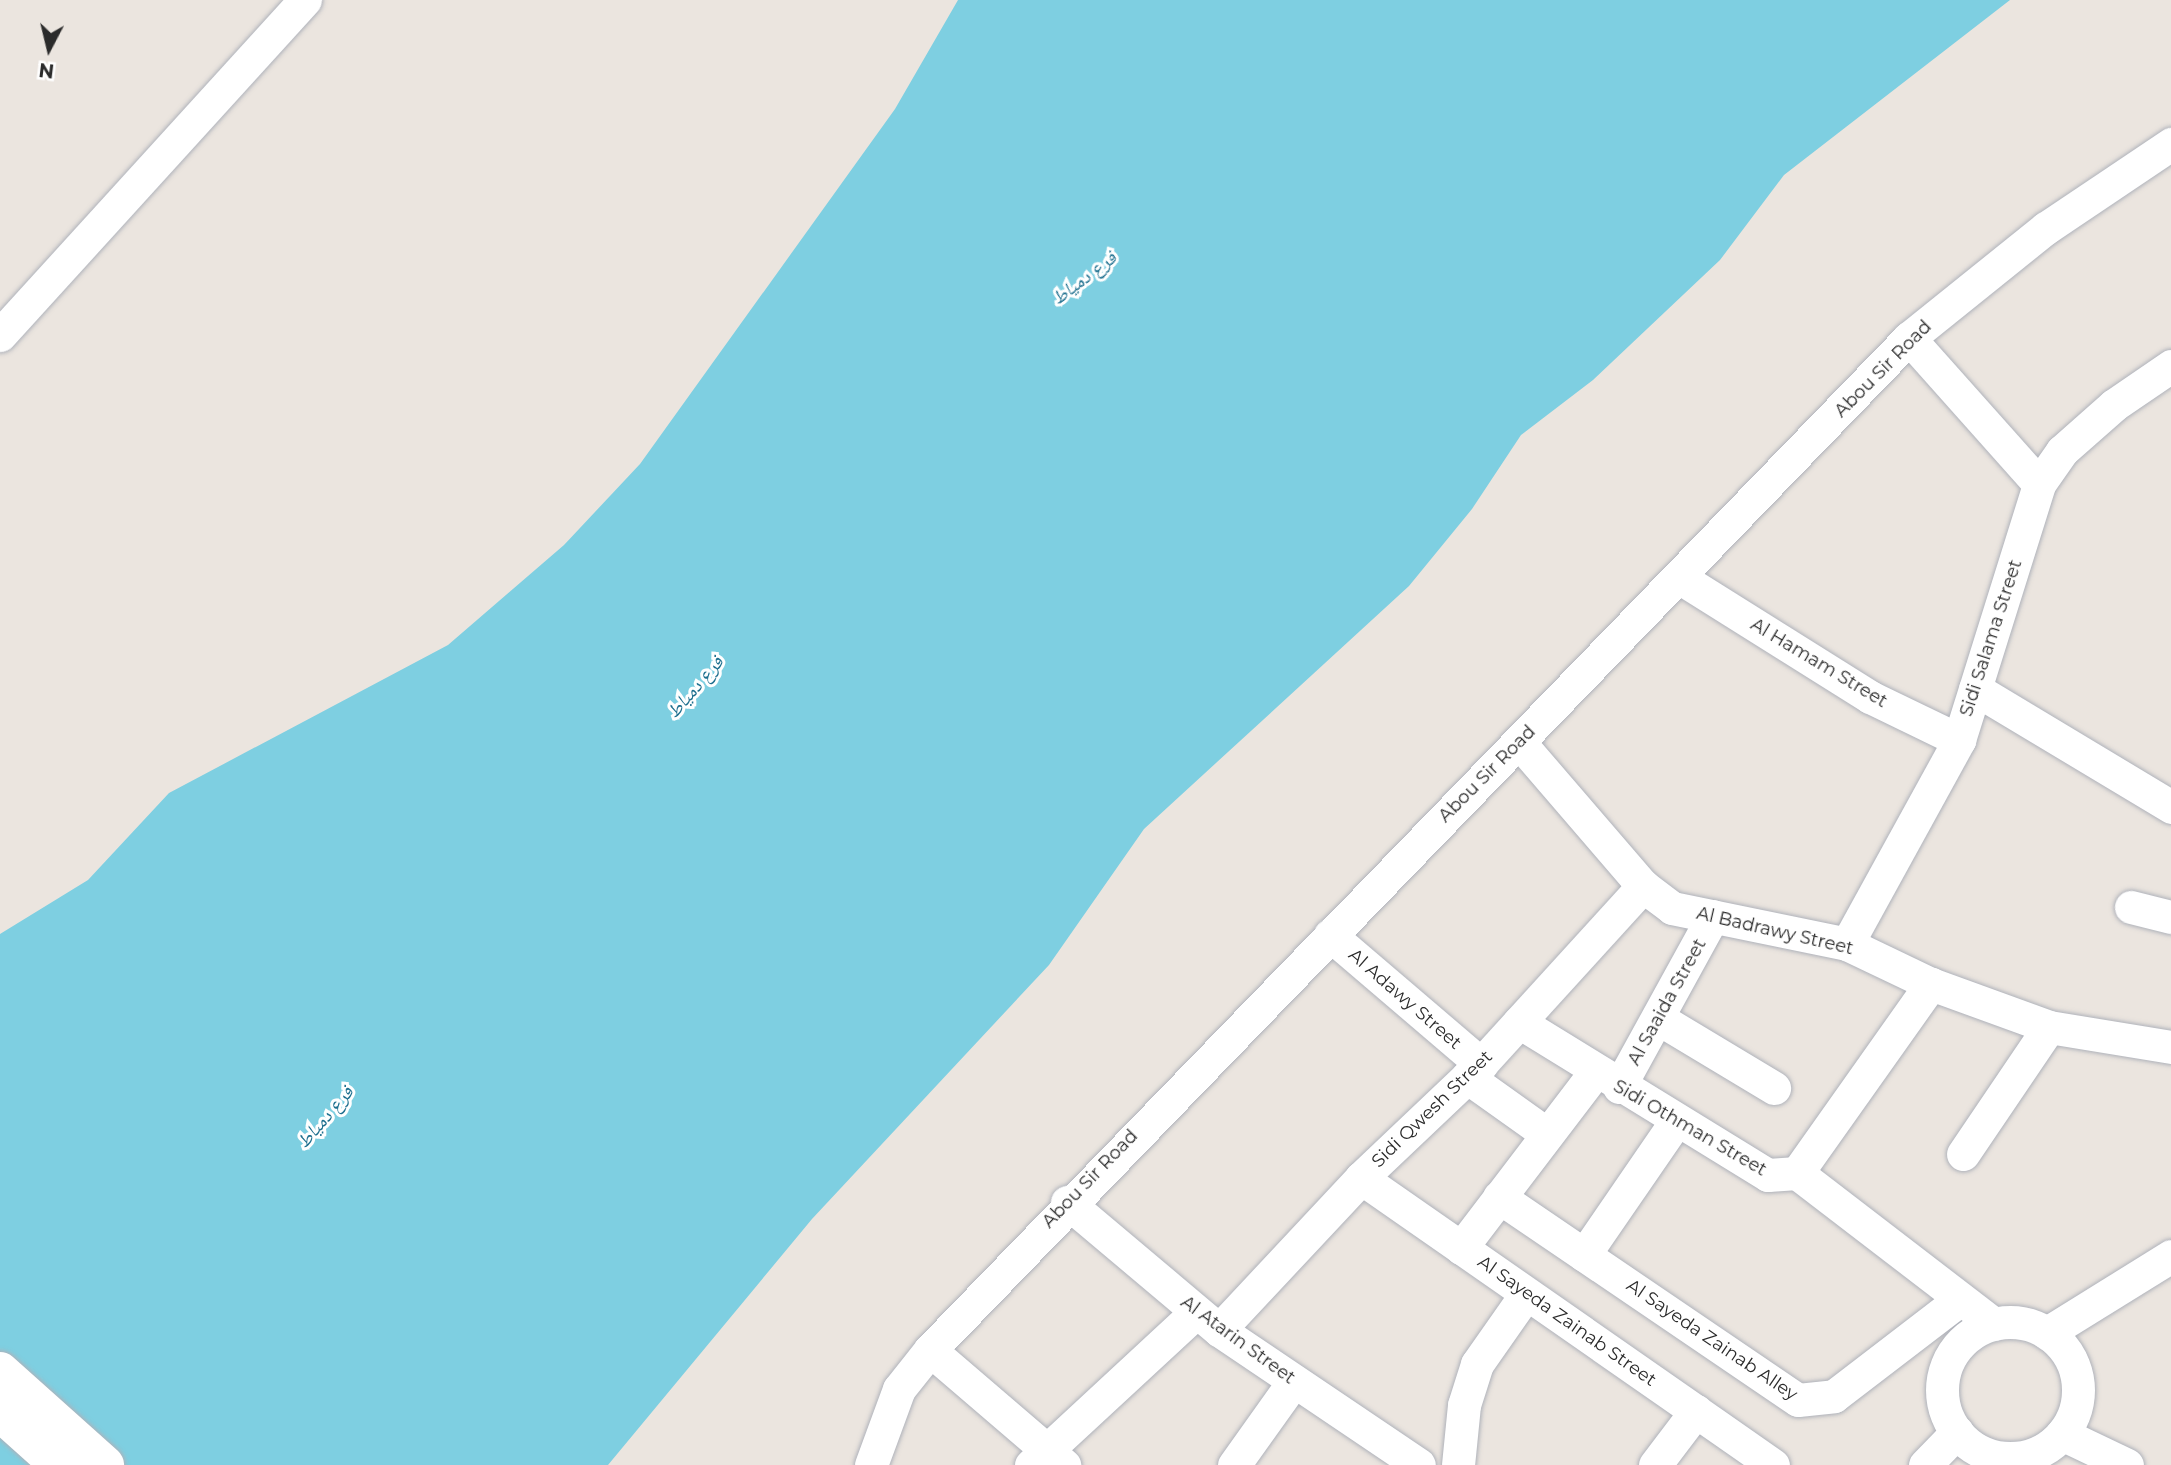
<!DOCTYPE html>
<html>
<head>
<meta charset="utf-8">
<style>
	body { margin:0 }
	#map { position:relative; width:2171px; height:1465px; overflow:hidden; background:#ebe5df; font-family:Montserrat,"Noto Naskh Arabic",sans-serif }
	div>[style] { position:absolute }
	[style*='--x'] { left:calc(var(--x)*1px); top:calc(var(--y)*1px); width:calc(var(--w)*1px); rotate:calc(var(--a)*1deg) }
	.water>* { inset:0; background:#7ecfe1 }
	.roads { filter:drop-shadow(0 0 2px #afb2ba) drop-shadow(0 0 2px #afb2ba) }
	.minor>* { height:33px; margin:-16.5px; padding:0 16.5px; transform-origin:16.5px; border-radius:16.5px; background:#fff }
	.minor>.ring { margin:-16.5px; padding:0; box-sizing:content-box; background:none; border:33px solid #fff; border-radius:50% }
	.secondary>* { height:38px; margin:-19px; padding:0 19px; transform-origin:19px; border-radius:19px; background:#fff }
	span { translate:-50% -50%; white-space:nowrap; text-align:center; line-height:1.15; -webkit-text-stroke:6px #fff; paint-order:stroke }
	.street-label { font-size:18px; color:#2b2b2b }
	.water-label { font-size:19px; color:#1d6f8e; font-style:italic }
	.north { position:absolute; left:14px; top:14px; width:70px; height:70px; -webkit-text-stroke:5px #fff; paint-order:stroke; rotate:187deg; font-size:19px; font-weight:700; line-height:28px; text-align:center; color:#2b2b2b }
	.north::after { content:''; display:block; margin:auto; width:24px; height:32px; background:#2b2b2b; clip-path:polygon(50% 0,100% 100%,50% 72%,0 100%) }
</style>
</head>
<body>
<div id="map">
	<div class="water">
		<i style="clip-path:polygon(958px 0,2010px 0,1784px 175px,1720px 260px,1593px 380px,1521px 435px,1472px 509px,1409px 586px,1144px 829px,1049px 965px,812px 1219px,608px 1465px,0 1465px,0 934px,88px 880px,169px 793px,448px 645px,564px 545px,640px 464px,895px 109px)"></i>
	</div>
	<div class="roads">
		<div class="minor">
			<i style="--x:0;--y:335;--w:453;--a:-47.7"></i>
			<i style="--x:1909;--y:338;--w:195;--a:48.3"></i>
			<i style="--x:1682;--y:579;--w:222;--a:32.1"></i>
			<i style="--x:1870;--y:697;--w:99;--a:25.8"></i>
			<i style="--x:1975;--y:689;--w:229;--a:31"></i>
			<i style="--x:1519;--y:742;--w:190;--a:49.3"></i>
			<i style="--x:1643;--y:886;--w:36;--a:37"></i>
			<i style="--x:1672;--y:908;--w:179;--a:11.6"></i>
			<i style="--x:1847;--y:944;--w:93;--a:25.5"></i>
			<i style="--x:1931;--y:984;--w:126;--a:20"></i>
			<i style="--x:2049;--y:1027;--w:124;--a:9.3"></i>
			<i style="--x:2131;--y:907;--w:41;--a:14"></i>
			<i style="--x:1330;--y:935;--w:199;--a:40.5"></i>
			<i style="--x:1847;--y:944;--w:233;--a:-61.2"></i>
			<i style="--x:1959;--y:740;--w:268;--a:-72.6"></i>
			<i style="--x:2039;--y:484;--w:40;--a:-55.1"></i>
			<i style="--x:2062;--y:451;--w:69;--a:-41.5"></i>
			<i style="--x:2114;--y:405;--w:69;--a:-34.4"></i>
			<i style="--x:1661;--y:1020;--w:132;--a:31"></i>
			<i style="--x:1519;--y:1022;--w:292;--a:31.6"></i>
			<i style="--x:1768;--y:1175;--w:29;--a:-4"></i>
			<i style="--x:1797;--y:1173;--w:248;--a:37.5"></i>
			<i style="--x:1467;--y:1077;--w:98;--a:35.5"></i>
			<i style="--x:1619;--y:1087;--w:195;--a:-61.2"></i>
			<i style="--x:1963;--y:1154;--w:153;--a:-55.9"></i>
			<i style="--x:1797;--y:1173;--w:232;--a:-54.7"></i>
			<i style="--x:1361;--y:1178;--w:502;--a:34.86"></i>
			<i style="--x:1499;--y:1197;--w:361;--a:34.2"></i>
			<i style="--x:1798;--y:1400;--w:36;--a:-6"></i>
			<i style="--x:1834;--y:1396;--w:158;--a:-37.5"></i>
			<i style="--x:1067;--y:1202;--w:199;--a:40.1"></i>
			<i style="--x:1219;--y:1330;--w:241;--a:34"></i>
			<i style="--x:1461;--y:1248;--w:221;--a:-52.7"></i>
			<i style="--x:1584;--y:1255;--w:163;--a:-55.5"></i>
			<i class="ring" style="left:1942px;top:1322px;width:103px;height:103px"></i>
			<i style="--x:1219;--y:1330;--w:208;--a:-46.9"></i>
			<i style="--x:1361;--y:1178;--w:166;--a:-43.5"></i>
			<i style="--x:1481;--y:1064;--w:241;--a:-47.7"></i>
			<i style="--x:2047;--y:1333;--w:146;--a:-31.8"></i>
			<i style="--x:930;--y:1350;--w:177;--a:40.6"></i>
			<i style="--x:2062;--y:1434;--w:72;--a:25.5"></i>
			<i style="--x:871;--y:1465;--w:81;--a:-69.8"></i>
			<i style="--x:899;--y:1389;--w:50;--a:-51.5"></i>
			<i style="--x:930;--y:1350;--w:1408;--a:-45.95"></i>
			<i style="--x:1909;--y:338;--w:176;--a:-38.8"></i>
			<i style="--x:2046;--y:228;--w:151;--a:-33.9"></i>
			<i style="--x:1031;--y:1465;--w:225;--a:-42.8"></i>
			<i style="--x:1234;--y:1465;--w:103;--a:-54.5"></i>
			<i style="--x:1458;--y:1465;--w:60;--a:-84.3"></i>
			<i style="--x:1464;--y:1405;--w:43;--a:-72.4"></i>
			<i style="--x:1477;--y:1364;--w:85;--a:-55"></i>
			<i style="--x:1655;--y:1465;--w:68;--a:-52.8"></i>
			<i style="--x:1925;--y:1465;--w:46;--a:-45.9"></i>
		</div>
		<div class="secondary">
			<i style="--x:0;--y:1371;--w:141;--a:41.8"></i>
			<i style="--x:0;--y:1412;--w:79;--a:41.9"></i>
		</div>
	</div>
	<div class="street-label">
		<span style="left:1883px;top:369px;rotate:-45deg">Abou Sir Road</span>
		<span style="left:1991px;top:638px;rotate:-72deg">Sidi Salama Street</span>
		<span style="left:1819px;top:663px;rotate:31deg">Al Hamam Street</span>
		<span style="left:1487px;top:774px;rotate:-45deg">Abou Sir Road</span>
		<span style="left:1775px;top:931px;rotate:13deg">Al Badrawy Street</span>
		<span style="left:1405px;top:999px;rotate:41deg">Al Adawy Street</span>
		<span style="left:1667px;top:1002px;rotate:-61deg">Al Saaida Street</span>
		<span style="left:1432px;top:1109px;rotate:-44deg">Sidi Qwesh Street</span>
		<span style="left:1690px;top:1128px;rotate:30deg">Sidi Othman Street</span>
		<span style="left:1090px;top:1179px;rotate:-46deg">Abou Sir Road</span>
		<span style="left:1567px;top:1321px;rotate:35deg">Al Sayeda Zainab Street</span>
		<span style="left:1238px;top:1340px;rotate:36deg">Al Atarin Street</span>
		<span style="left:1712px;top:1340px;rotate:34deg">Al Sayeda Zainab Alley</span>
	</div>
	<div class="water-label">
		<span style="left:1084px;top:278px;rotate:-37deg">فرع دمياط</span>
		<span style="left:695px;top:687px;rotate:-49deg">فرع دمياط</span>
		<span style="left:325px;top:1117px;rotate:-49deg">فرع دمياط</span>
	</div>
	<div class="north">N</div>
</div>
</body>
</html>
